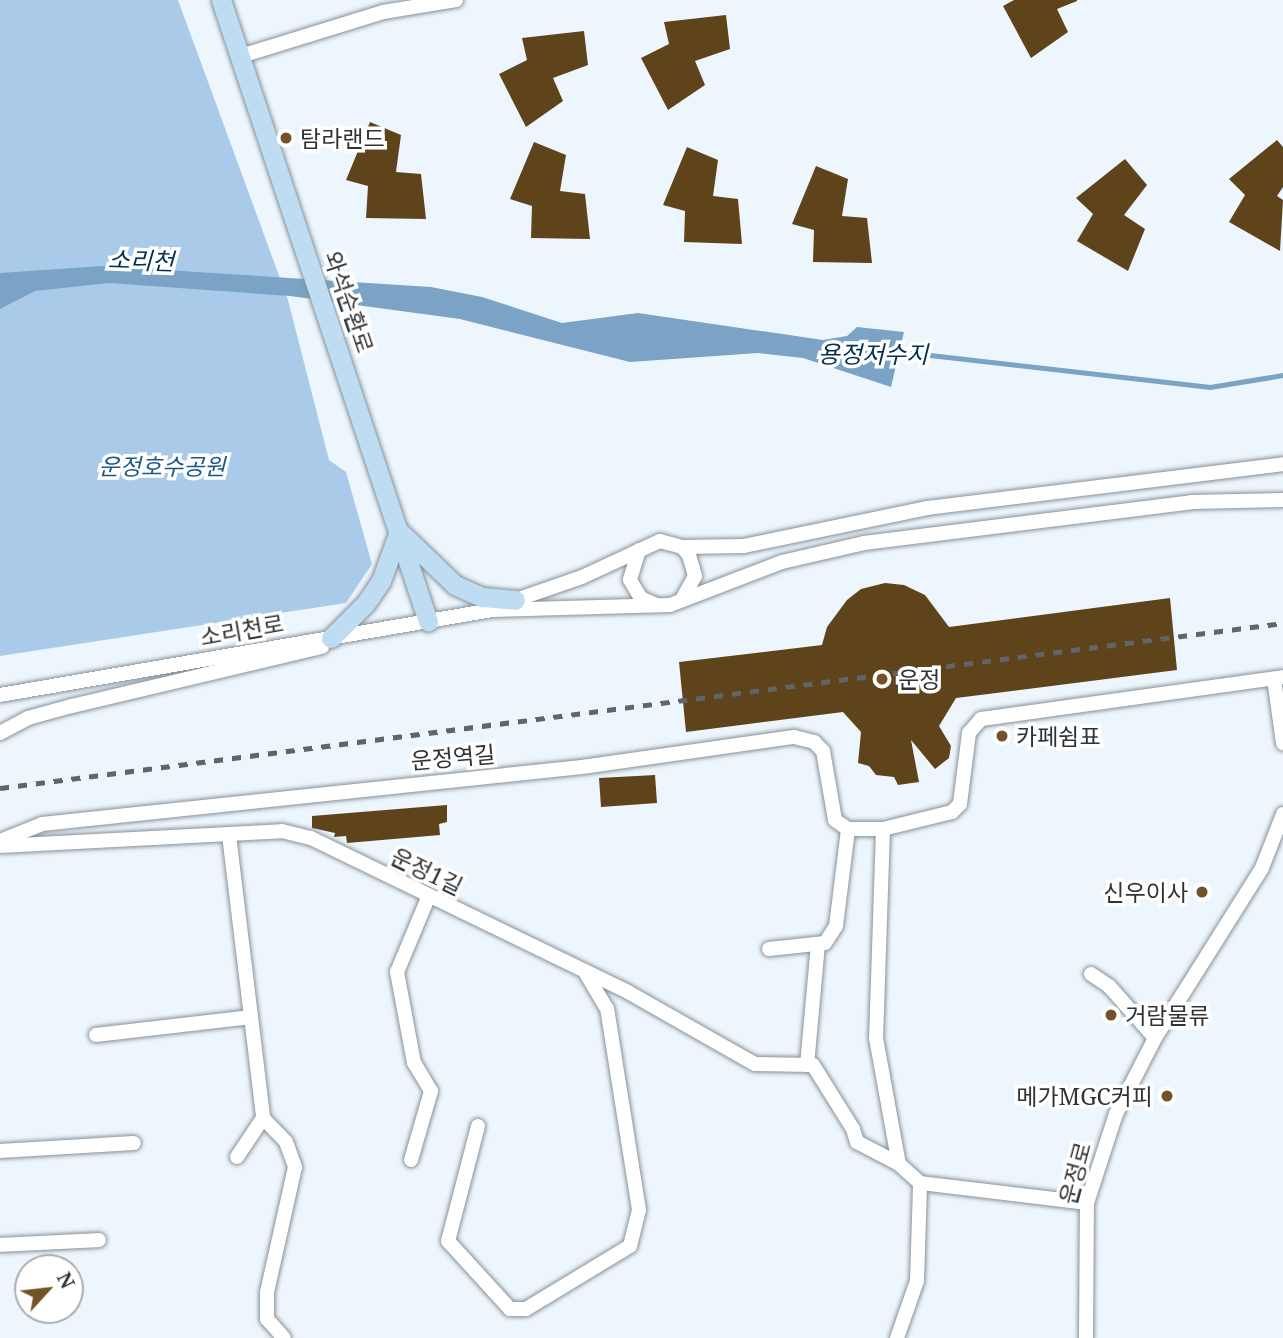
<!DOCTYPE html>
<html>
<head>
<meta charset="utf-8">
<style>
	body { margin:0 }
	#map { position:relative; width:1283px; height:1338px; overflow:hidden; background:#edf6fd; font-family:"Noto Serif","Noto Sans KR",serif }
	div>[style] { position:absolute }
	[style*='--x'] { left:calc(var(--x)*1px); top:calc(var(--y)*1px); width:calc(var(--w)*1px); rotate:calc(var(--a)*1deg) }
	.green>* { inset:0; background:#a9cbe9 }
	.water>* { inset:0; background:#7aa3c5 }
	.stream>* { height:4.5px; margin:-2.25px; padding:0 2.25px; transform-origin:2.25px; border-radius:2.25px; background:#7aa3c5 }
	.building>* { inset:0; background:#5f431b }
	.roads { filter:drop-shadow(0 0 2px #879199) drop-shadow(0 0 2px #879199) }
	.street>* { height:14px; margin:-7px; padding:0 7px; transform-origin:7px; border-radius:7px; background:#fff }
	.secondary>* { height:19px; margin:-9.5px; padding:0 9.5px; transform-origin:9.5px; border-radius:9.5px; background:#beddf2 }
	.rail>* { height:4.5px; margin-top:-2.25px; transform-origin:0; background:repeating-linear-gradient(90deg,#606569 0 9px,transparent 0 18px) }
	.dots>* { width:19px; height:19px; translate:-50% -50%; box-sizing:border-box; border:4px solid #fff; border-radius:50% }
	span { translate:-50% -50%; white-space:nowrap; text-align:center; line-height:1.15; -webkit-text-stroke:7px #fff; paint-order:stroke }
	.poi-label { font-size:23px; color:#2f3336 }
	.left { translate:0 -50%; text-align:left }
	.right { translate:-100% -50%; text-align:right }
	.street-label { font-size:23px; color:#2f3336 }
	.park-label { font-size:23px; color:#195987; font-style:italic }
	.water-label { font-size:24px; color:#003152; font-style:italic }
	.north { position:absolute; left:14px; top:1254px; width:70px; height:70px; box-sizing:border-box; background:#fff; border:2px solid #acadaf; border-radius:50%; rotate:63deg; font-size:19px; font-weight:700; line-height:28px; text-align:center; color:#2f3336 }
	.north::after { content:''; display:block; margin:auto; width:24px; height:32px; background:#725328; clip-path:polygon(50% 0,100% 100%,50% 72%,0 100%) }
</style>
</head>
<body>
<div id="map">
	<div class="green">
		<i style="clip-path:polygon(0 0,178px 0,288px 300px,329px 460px,346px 472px,372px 564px,346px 603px,0 656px)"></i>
	</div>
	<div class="water">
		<i style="clip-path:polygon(103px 266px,431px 287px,482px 297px,562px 323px,638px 313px,823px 340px,847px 336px,857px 327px,904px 332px,891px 387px,803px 358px,758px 353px,630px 362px,460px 319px,290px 296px,109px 283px,35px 291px,0 309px,0 273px)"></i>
	</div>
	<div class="stream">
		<i style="--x:895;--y:351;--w:317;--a:6.5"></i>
		<i style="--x:1210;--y:387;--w:74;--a:-9.3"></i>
	</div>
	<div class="building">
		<i style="clip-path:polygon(1014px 0,1077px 0,1077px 1px,1057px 9px,1068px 32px,1031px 58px,1003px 6px)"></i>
		<i style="clip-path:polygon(726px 15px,730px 49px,695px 61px,705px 85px,668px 110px,641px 58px,669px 44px,664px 22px)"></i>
		<i style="clip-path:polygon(584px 31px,588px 65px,553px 78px,563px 101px,526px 127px,499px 74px,527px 60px,522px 38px)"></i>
		<i style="clip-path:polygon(370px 122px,401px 135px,396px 172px,421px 174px,426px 219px,366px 218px,368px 186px,346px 180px)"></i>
		<i style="clip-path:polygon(1277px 140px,1283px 147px,1283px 187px,1277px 196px,1283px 200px,1280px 251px,1229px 222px,1245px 195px,1229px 179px)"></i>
		<i style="clip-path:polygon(534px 142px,566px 155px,560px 191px,585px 194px,590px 239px,531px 238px,532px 206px,510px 199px)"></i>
		<i style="clip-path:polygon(687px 147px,718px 160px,713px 196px,738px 199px,742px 244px,684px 242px,685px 211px,663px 205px)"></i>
		<i style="clip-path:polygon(1125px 159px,1147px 185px,1124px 215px,1145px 229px,1128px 271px,1077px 241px,1093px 214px,1076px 198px)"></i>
		<i style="clip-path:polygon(816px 166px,848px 179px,842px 216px,867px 218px,872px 263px,813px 262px,814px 230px,792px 224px)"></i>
		<i style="clip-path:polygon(885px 583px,904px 585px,925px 595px,949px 627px,1170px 598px,1177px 670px,956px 698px,939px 726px,951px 746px,949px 758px,935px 769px,911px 740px,919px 782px,898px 785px,894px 777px,876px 775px,869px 766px,858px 763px,861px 732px,843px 712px,686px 732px,679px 662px,822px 645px,827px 627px,847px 600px,861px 589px)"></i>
		<i style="clip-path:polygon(655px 775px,657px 803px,601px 807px,599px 778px)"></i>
		<i style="clip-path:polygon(447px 805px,447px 822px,439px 824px,440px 835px,347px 843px,346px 836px,334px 837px,335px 833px,312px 828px,312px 816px)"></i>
	</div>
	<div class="roads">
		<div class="street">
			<i style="--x:241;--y:56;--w:149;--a:-17.2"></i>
			<i style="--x:383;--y:12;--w:74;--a:-9.3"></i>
			<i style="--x:682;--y:547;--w:11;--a:49"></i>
			<i style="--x:689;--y:555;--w:22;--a:74"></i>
			<i style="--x:695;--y:576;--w:25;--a:119"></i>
			<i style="--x:639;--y:550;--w:31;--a:107"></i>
			<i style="--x:630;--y:580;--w:21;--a:59"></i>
			<i style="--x:641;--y:598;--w:17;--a:25"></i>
			<i style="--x:507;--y:603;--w:79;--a:-19.1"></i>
			<i style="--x:582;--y:577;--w:86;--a:-24.8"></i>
			<i style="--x:660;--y:541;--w:23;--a:15"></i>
			<i style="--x:682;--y:547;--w:62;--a:-0.9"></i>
			<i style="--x:744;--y:546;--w:187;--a:-11.7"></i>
			<i style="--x:927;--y:508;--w:359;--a:-7"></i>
			<i style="--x:1274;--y:679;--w:65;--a:82"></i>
			<i style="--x:0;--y:695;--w:499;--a:-9.8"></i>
			<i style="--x:492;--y:610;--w:178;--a:-1.6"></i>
			<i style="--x:670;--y:605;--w:120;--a:-21"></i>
			<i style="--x:782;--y:562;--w:84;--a:-13"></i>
			<i style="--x:864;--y:543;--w:330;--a:-7.1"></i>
			<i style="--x:1191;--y:502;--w:92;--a:-1.2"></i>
			<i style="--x:0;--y:733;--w:32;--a:-28"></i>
			<i style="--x:28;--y:718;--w:46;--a:-15.3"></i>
			<i style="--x:72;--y:706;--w:257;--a:-13.3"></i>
			<i style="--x:883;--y:829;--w:209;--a:91.9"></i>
			<i style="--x:876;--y:1038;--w:128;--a:79.7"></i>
			<i style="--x:229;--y:835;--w:285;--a:83.1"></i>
			<i style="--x:0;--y:841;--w:45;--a:-22"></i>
			<i style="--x:42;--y:824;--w:543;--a:-6.03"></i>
			<i style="--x:582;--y:767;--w:214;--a:-8.1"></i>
			<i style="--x:794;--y:737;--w:21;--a:14"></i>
			<i style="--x:814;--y:742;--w:13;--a:45"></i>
			<i style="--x:823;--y:751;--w:70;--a:80.1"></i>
			<i style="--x:835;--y:820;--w:16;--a:35"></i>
			<i style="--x:848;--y:829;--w:35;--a:0"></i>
			<i style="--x:883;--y:829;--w:71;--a:-13.8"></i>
			<i style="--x:952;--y:812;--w:11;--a:-45"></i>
			<i style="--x:960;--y:804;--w:72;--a:-82.8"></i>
			<i style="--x:969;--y:733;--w:18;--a:-49"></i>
			<i style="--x:981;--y:719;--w:305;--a:-7.9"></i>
			<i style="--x:0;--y:846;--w:282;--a:-3"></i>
			<i style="--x:282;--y:831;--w:30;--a:14"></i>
			<i style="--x:311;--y:838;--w:352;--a:25.9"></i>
			<i style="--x:628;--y:992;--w:146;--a:29.6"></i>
			<i style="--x:755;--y:1064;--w:58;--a:1"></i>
			<i style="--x:813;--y:1065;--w:75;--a:58"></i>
			<i style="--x:853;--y:1129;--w:14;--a:73"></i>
			<i style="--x:857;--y:1142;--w:47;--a:27.6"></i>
			<i style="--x:899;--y:1164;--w:28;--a:42"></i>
			<i style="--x:920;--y:1183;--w:168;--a:6.8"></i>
			<i style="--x:769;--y:949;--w:56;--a:-6.1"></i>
			<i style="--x:825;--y:943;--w:20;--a:-57"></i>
			<i style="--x:836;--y:926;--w:98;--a:-82.9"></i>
			<i style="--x:1091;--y:974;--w:22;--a:34"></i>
			<i style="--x:1109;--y:986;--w:69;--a:48.5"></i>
			<i style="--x:96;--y:1035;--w:156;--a:-6.6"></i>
			<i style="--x:807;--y:1065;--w:121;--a:-84.8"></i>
			<i style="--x:478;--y:1126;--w:119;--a:104.6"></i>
			<i style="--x:448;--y:1241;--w:92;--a:47.6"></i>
			<i style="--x:510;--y:1309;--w:16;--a:0"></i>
			<i style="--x:526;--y:1309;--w:122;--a:-31.2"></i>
			<i style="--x:630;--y:1246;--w:37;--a:-76"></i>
			<i style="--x:639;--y:1210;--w:204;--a:-99"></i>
			<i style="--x:607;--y:1009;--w:43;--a:-120.7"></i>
			<i style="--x:0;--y:1151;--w:134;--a:-3.4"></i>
			<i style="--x:237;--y:1157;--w:47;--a:-56.3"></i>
			<i style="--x:263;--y:1118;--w:33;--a:46"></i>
			<i style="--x:286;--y:1142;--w:27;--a:70"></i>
			<i style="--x:295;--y:1167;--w:128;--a:102.6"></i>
			<i style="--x:267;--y:1292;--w:27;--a:90"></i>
			<i style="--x:267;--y:1319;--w:25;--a:48"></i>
			<i style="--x:411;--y:1160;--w:72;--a:-73.8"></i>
			<i style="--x:431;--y:1091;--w:33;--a:-121"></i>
			<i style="--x:414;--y:1063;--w:93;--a:-100.6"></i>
			<i style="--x:397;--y:972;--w:80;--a:-67.3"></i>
			<i style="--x:0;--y:1245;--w:99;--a:-2.9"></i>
			<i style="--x:897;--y:1338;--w:60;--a:-70.7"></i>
			<i style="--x:917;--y:1281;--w:98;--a:-88.2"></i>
			<i style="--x:1086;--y:1338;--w:135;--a:-89.6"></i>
			<i style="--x:1087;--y:1203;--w:94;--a:-72"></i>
			<i style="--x:1116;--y:1114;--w:85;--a:-62.8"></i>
			<i style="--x:1155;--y:1038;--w:201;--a:-57.8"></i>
			<i style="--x:1262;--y:868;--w:58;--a:-68.7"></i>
		</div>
		<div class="secondary">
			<i style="--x:221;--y:0;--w:655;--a:71.57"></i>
			<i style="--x:402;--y:534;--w:74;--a:43.9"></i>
			<i style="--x:455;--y:585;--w:30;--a:24"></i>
			<i style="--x:482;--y:597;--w:33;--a:5"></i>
			<i style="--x:331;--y:638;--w:49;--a:-45"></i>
			<i style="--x:366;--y:603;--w:27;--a:-56"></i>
			<i style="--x:381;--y:581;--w:53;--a:-70.2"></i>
		</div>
	</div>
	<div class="rail">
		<i style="--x:0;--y:788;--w:1294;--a:-7.33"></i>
	</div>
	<div class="dots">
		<i style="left:286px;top:138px;background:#725328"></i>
		<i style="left:882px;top:679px;background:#725328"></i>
		<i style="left:1002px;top:736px;background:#725328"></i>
		<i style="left:1202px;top:892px;background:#725328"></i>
		<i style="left:1111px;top:1015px;background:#725328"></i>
		<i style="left:1167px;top:1096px;background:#725328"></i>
	</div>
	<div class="poi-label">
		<span class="left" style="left:300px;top:138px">탐라랜드</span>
		<span class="left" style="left:898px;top:679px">운정</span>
		<span class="left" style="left:1016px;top:736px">카페쉼표</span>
		<span class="right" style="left:1188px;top:892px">신우이사</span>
		<span class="left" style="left:1125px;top:1015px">거람물류</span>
		<span class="right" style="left:1153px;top:1096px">메가MGC커피</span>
	</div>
	<div class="street-label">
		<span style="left:349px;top:302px;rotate:71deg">와석순환로</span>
		<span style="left:242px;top:630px;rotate:-10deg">소리천로</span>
		<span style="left:453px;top:757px;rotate:-5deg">운정역길</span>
		<span style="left:427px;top:871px;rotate:26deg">운정1길</span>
		<span style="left:1075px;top:1173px;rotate:-75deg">운정로</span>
	</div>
	<div class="park-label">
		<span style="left:162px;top:466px">운정호수공원</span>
	</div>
	<div class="water-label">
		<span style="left:141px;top:260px;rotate:2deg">소리천</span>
		<span style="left:873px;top:354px">용정저수지</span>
	</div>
	<div class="north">N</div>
</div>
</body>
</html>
